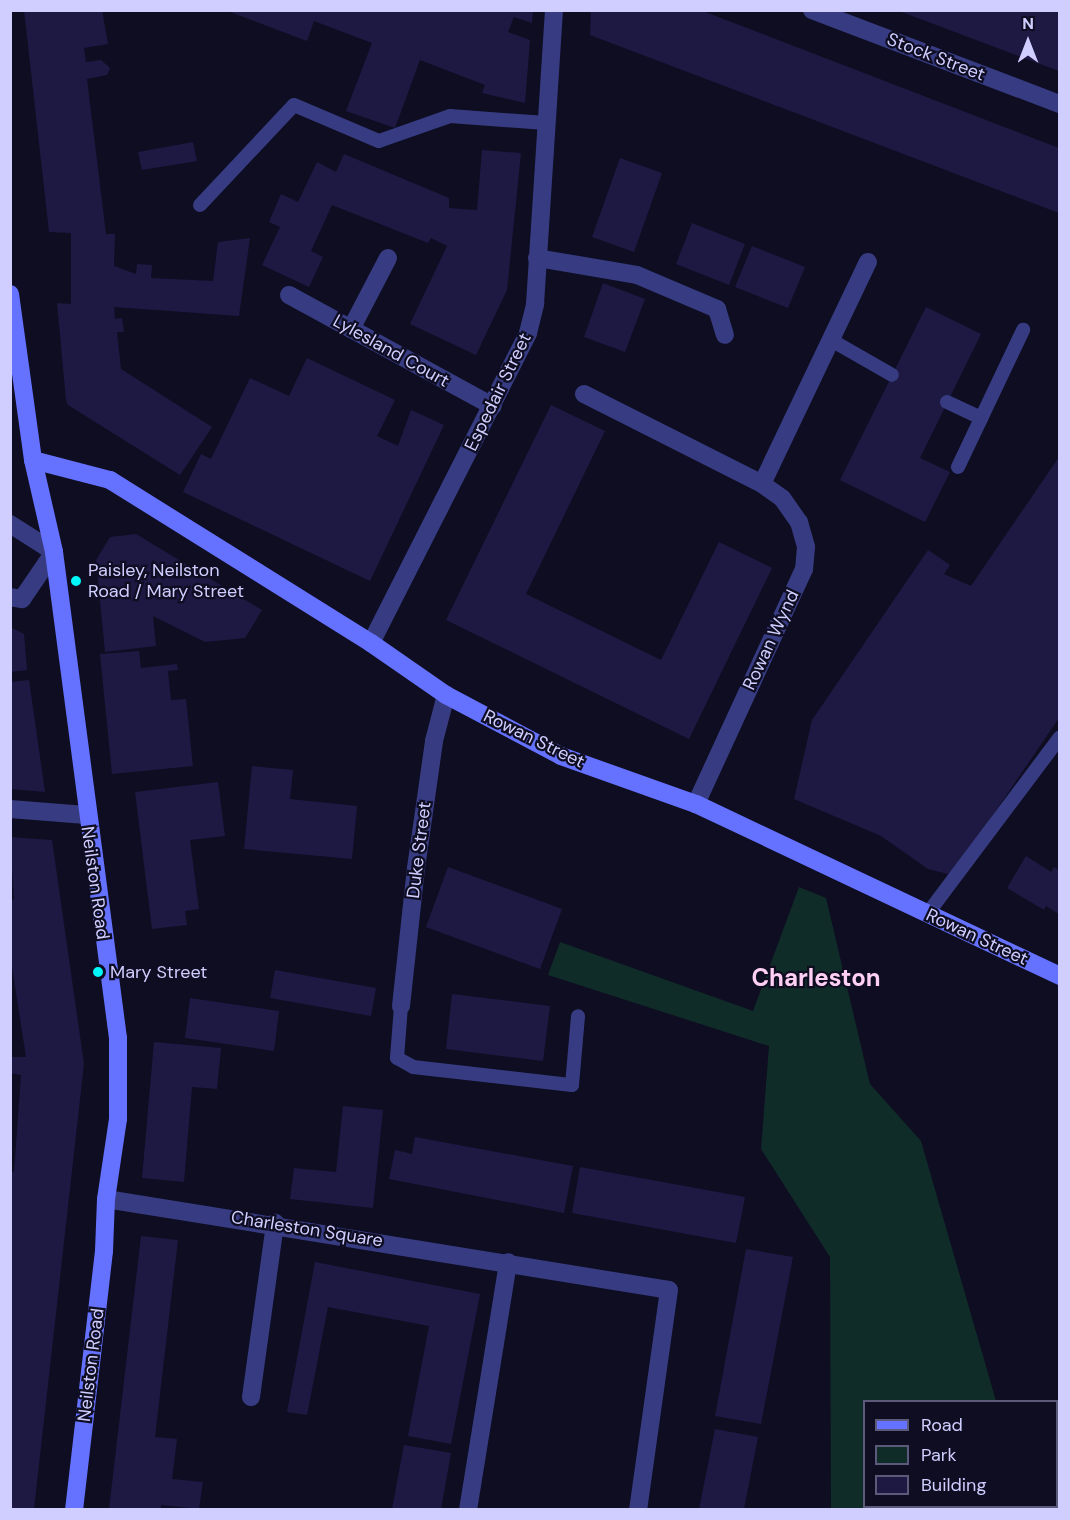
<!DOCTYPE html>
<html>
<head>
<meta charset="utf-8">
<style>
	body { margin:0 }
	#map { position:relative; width:1070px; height:1520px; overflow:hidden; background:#0e0d22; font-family:"DM Sans",sans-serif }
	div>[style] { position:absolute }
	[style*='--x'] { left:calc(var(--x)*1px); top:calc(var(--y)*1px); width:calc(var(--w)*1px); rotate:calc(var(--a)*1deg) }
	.green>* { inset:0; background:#102c28 }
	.building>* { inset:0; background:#1d1943 }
	.lane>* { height:14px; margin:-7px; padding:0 7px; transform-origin:7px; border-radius:7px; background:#373c82 }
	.street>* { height:18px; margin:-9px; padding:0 9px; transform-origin:9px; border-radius:9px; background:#373c82 }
	.secondary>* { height:18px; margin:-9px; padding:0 9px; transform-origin:9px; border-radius:9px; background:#6571ff }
	.dots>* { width:16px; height:16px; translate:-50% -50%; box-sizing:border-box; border:3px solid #0e0d22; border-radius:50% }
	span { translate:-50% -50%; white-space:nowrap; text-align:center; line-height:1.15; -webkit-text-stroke:4.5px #0e0d22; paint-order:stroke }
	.street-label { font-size:18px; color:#cfceff }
	.poi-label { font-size:18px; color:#cfceff }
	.left { translate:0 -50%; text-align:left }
	.district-label { font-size:24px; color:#ffd0f3; font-weight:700 }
	.frame { position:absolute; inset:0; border:12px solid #cfceff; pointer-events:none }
	.legend { position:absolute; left:863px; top:1400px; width:195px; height:108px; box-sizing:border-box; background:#0e0d22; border:2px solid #5b5a7a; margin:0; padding:8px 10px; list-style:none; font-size:18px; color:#cfceff }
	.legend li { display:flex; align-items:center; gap:12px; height:30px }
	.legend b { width:30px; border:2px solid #5b5a7a }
	.north { position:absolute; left:998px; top:12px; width:60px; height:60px; -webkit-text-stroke:4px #0e0d22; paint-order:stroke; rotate:0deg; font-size:16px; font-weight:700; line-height:24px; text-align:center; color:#cfceff }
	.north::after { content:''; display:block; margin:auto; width:21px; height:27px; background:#cfceff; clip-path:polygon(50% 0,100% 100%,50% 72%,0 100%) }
</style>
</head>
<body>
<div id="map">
	<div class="green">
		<i style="clip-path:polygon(799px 887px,826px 898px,870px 1084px,921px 1141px,996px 1401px,864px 1402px,864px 1506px,1027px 1509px,831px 1509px,830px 1257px,761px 1149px,769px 1046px,548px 975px,560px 942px,753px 1011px)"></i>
	</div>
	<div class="building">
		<i style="clip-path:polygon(24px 10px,102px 10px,108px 44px,84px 48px,86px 62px,101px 60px,110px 68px,107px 75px,87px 79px,106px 234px,115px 234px,114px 266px,136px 274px,137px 264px,152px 265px,151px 278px,213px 281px,218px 242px,250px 238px,239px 316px,114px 307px,115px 319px,122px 318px,124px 332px,117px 332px,121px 369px,212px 427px,180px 475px,68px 405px,66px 400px,57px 303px,71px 304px,71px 233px,49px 232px)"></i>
		<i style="clip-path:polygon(225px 10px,533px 10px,532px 23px,514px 17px,508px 32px,530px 40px,525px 103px,482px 93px,485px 85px,420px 60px,395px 128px,346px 111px,372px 43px,314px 21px,307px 41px)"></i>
		<i style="clip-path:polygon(591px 10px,700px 10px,1059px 148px,1059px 213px,590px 35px)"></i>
		<i style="clip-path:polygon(1053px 10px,1059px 13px,1059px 71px,899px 11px)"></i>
		<i style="clip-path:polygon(193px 142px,197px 161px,142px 170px,138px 152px)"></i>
		<i style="clip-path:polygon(482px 150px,521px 153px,507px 290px,476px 355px,410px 324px,447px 246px,431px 238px,428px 243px,332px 205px,311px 251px,323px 257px,309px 287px,262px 265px,280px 227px,269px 222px,281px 194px,298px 202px,317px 162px,336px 172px,344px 154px,449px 198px,449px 208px,477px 210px)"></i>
		<i style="clip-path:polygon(620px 158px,662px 173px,634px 252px,592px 237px)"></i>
		<i style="clip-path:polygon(692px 223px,745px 244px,729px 285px,676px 264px)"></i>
		<i style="clip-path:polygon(752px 246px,805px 267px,788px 308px,735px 287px)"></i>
		<i style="clip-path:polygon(603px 283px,645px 299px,625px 352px,584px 337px)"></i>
		<i style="clip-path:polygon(926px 307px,981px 334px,920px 458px,950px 472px,925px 522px,840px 480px)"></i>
		<i style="clip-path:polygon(307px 358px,395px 400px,377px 436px,398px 446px,411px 410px,444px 425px,370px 581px,183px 492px,201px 454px,211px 459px,250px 378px,289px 396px)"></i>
		<i style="clip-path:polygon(551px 405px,605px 431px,526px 594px,661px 660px,719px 542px,772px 568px,689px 739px,446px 620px)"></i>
		<i style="clip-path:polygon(1059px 457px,1059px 718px,952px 875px,928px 869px,881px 836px,794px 799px,812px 720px,928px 550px,950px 565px,944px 574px,971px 586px)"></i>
		<i style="clip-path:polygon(136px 534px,262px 610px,245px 638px,205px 642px,153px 616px,156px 646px,105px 652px,96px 560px,110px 537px)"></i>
		<i style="clip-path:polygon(10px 627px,24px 634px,27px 670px,10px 672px)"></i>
		<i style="clip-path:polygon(139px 651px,141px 668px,177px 664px,178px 670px,168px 671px,171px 700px,186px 699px,193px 766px,112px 774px,100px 654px)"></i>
		<i style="clip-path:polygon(29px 680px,45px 792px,10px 789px,10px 682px)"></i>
		<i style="clip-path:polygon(252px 766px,293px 770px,290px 799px,357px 806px,352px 859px,244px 849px)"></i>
		<i style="clip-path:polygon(218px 782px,225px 836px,190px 840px,199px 909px,185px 911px,187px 925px,152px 929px,135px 792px)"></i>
		<i style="clip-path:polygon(10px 837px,52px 840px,84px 1064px,34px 1509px,10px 1509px,10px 1172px,14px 1172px,21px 1075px,10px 1073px,10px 1061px,11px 1057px,26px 1057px,10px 954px,10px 900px,14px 899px)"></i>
		<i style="clip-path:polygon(1026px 856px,1051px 872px,1054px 867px,1059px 870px,1059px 914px,1046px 906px,1044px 910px,1007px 888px)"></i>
		<i style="clip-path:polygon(448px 867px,562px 909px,540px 969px,426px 927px)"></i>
		<i style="clip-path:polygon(275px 970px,376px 988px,371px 1016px,270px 998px)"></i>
		<i style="clip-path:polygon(452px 994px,550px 1006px,543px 1061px,446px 1049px)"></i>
		<i style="clip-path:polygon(190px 998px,279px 1011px,274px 1051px,185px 1038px)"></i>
		<i style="clip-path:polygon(154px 1042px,221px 1048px,217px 1089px,192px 1087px,184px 1182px,142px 1178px)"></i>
		<i style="clip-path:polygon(343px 1106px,383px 1110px,373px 1208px,290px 1199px,294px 1168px,336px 1172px)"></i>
		<i style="clip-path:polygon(415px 1137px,573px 1166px,564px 1213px,389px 1179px,395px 1150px,412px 1154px)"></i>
		<i style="clip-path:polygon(580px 1167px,745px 1197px,736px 1243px,572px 1213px)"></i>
		<i style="clip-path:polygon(141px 1236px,178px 1240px,155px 1437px,177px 1439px,172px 1479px,203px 1482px,199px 1509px,161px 1505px,161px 1509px,109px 1509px)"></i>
		<i style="clip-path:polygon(746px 1249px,793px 1257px,761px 1424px,715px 1416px)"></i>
		<i style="clip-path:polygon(315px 1262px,480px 1294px,451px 1444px,408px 1436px,429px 1326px,328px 1307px,307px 1415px,287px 1412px)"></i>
		<i style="clip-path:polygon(715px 1429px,758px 1437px,744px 1509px,699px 1509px)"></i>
		<i style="clip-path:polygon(404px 1445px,451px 1453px,441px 1509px,392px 1509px)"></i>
	</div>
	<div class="lane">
		<i style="--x:200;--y:205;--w:137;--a:-46.8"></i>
		<i style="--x:294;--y:105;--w:92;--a:23"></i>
		<i style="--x:379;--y:141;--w:75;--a:-19.4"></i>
		<i style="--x:450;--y:116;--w:96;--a:4.2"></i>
		<i style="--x:831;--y:340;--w:70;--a:29.8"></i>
		<i style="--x:947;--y:402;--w:38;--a:25"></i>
		<i style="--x:958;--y:467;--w:152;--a:-64.6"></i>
		<i style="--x:928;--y:913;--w:220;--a:-53.1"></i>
		<i style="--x:401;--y:1006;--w:52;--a:94.4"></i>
		<i style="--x:397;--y:1058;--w:18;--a:29"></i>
		<i style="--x:413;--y:1067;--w:160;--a:6.5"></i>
		<i style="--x:572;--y:1085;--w:69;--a:-85"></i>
	</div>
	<div class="street">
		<i style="--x:812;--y:10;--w:265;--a:20.8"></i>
		<i style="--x:537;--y:258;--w:101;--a:9.6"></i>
		<i style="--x:637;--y:275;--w:87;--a:23"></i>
		<i style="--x:717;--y:309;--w:27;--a:73"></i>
		<i style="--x:289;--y:295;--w:232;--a:28.6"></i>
		<i style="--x:351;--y:329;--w:80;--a:-62.5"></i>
		<i style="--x:584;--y:394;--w:199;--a:26.8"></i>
		<i style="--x:762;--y:484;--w:24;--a:35"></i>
		<i style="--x:782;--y:498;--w:29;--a:55"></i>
		<i style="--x:799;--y:522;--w:26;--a:74"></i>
		<i style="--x:806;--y:547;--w:22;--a:95"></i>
		<i style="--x:804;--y:569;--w:259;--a:114.7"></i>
		<i style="--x:762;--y:484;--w:246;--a:-64.5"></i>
		<i style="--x:10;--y:524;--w:52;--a:32.5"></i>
		<i style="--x:54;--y:552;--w:57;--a:124.2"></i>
		<i style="--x:22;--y:599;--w:12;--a:-171"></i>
		<i style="--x:371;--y:643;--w:347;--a:-63.1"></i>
		<i style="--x:528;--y:333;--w:30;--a:-76"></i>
		<i style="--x:535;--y:304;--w:295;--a:-86.3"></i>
		<i style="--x:10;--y:809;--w:76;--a:4.5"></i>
		<i style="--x:401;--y:1006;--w:139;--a:-83.8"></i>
		<i style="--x:416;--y:868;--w:128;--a:-81.9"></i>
		<i style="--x:434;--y:741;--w:48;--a:-75.4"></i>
		<i style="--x:106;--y:1199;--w:570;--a:9.18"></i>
		<i style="--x:669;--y:1290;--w:222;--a:98"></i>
		<i style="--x:251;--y:1397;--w:176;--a:-82.1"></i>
		<i style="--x:468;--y:1510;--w:251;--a:-80.8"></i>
	</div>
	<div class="secondary">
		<i style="--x:10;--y:294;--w:168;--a:82.1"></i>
		<i style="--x:33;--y:460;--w:94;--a:77.1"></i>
		<i style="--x:54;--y:552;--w:490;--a:82.5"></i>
		<i style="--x:118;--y:1038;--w:81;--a:90"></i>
		<i style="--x:118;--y:1119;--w:81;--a:98.5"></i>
		<i style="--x:106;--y:1199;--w:52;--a:92.2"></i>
		<i style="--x:104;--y:1251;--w:261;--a:96.6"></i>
		<i style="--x:33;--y:460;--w:80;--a:14.6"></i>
		<i style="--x:110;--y:480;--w:308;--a:32"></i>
		<i style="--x:371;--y:643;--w:91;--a:34.7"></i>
		<i style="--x:446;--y:695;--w:130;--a:27.9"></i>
		<i style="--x:561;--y:756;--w:143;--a:19.6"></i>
		<i style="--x:696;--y:804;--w:403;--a:25.3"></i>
	</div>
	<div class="dots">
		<i style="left:76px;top:581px;background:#00f9f8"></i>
		<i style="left:98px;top:972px;background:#00f9f8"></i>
	</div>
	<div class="street-label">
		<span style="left:936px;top:57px;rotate:21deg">Stock Street</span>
		<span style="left:391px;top:351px;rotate:29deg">Lylesland Court</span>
		<span style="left:498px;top:392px;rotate:-64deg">Espedair Street</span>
		<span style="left:771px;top:640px;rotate:-65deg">Rowan Wynd</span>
		<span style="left:534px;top:739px;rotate:26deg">Rowan Street</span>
		<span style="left:419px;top:850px;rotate:-83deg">Duke Street</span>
		<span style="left:95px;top:883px;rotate:82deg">Neilston Road</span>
		<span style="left:977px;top:937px;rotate:25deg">Rowan Street</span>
		<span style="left:307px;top:1229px;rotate:9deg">Charleston Square</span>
		<span style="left:91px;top:1365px;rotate:-83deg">Neilston Road</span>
	</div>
	<div class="poi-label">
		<span class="left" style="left:88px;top:581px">Paisley, Neilston<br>Road / Mary Street</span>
		<span class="left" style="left:110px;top:972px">Mary Street</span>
	</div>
	<div class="district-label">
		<span style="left:816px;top:978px">Charleston</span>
	</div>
	<div class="frame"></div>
	<ul class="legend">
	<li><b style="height:8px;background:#6571ff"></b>Road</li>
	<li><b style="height:16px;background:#102c28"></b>Park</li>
	<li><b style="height:16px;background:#1d1943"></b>Building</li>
	</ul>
	<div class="north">N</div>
</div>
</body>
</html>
